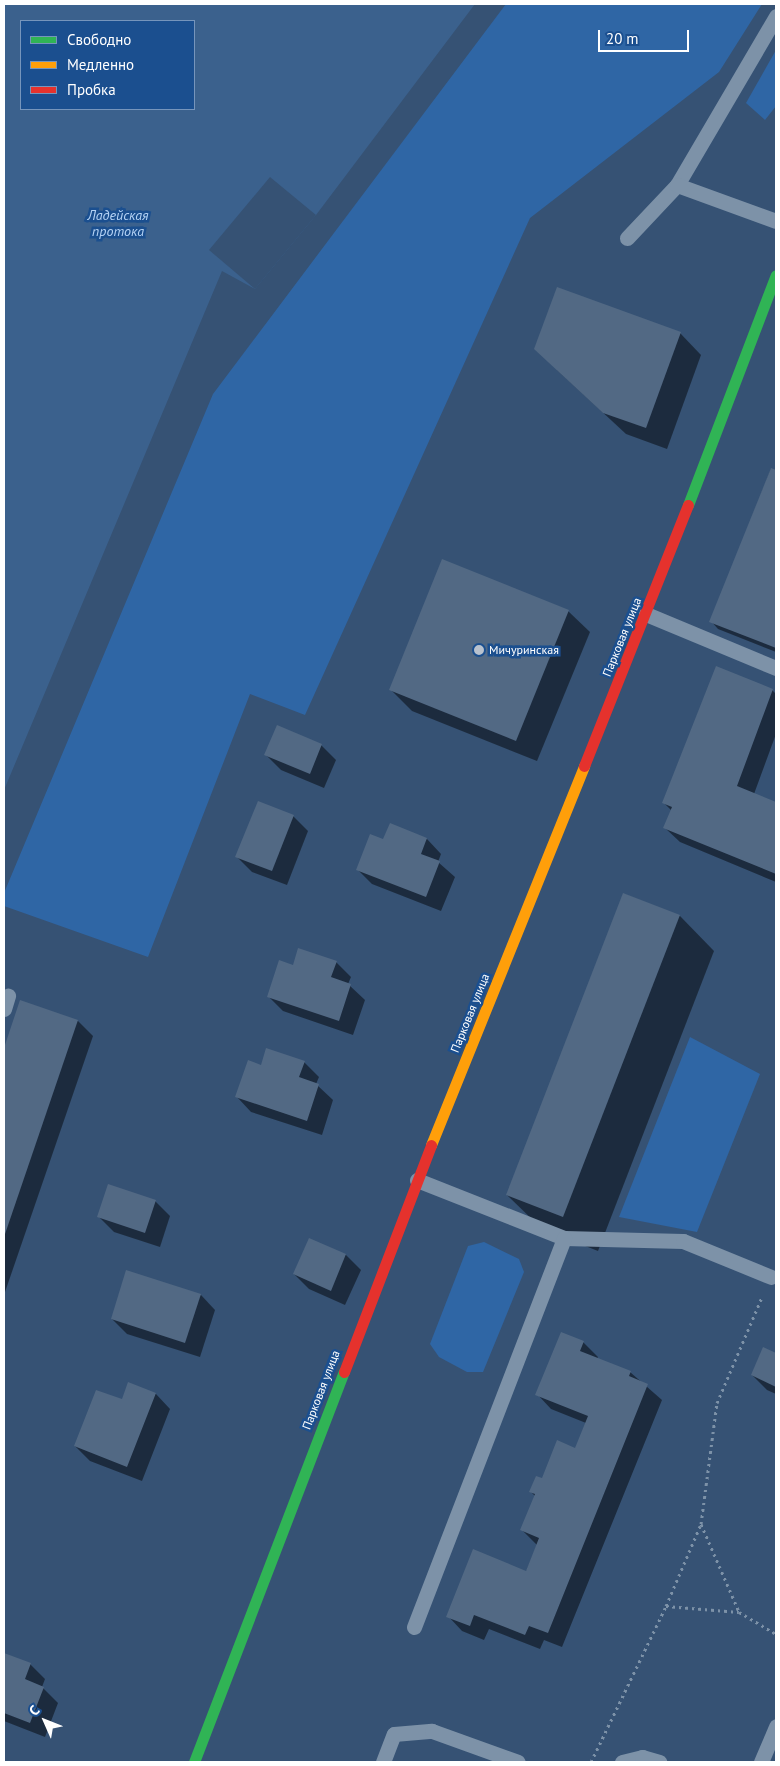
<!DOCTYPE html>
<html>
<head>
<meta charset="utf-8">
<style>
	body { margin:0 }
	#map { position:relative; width:780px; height:1766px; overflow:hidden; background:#365274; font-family:"PT Sans",sans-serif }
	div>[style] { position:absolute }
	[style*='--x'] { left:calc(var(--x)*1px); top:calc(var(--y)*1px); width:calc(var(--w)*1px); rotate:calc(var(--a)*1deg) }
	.green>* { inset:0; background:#2f66a5 }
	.water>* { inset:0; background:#3b618d }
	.pier>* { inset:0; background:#365274 }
	.shadow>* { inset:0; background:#0007 }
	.building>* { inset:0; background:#526984 }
	.path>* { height:3px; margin-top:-1.5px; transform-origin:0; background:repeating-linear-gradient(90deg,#7d92a8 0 2.5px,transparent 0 6.5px) }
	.lane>* { height:15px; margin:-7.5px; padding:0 7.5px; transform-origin:7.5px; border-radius:7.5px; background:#7d92a8 }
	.fast>* { height:11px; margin:-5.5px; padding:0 5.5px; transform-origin:5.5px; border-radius:5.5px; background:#30b455 }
	.slow>* { height:11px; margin:-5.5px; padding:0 5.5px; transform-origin:5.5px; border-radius:5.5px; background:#ff9f0a }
	.jam>* { height:11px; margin:-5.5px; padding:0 5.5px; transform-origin:5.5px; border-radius:5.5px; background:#e5322d }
	.dots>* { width:14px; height:14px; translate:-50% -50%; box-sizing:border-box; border:2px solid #1b4f8f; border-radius:50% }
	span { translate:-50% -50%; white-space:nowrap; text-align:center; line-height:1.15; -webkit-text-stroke:5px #1b4f8f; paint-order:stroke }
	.street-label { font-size:12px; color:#fff }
	.poi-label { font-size:12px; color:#fff }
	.left { translate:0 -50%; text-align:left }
	.water-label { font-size:14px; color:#b5d3f5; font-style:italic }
	.frame { position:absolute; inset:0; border:5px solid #fff; pointer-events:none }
	.legend { position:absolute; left:20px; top:20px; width:175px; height:90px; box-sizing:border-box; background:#1b4f8f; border:1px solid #7695bc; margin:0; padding:6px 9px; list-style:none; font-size:15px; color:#fff }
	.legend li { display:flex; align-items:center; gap:10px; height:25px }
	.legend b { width:25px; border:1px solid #7695bc }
	.north { position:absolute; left:20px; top:1696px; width:50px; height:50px; -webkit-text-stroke:4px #1b4f8f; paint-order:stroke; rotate:314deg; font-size:14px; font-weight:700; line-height:20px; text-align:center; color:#fff }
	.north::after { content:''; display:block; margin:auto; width:18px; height:22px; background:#fff; clip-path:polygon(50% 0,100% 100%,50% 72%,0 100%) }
	.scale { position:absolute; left:598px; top:30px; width:91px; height:22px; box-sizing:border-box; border:2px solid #fff; border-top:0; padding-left:6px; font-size:15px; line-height:18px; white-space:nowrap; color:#fff; -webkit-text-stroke:4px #1b4f8f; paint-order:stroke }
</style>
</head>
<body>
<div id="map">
	<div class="green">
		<i style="clip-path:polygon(506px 4px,762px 4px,719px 72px,530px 218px,305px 715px,250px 694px,148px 957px,4px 906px,4px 893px,213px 394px)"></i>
		<i style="clip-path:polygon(776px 50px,776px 106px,765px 120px,746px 103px)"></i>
		<i style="clip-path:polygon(690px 1037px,760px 1074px,697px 1232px,619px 1217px)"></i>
		<i style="clip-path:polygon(484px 1242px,519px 1259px,524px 1272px,483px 1372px,467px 1372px,439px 1357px,430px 1344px,468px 1246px)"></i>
	</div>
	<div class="water">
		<i style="clip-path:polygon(evenodd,4px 4px,475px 4px,316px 215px,255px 289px,222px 271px,4px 790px,4px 4px,21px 21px,194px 21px,194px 109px,21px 109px,21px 21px)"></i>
	</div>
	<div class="pier">
		<i style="clip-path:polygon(270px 177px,316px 215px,255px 289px,209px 250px)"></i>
	</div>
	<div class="shadow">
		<i style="clip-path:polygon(680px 333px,701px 355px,667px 449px,626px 434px,557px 370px)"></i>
		<i style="clip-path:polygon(771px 469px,776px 472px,776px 652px,718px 629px,711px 621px)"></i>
		<i style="clip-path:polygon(568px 611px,590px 632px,537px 761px,412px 711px,390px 689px)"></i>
		<i style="clip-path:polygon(716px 668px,772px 690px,776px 694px,776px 734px,754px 794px,776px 803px,776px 882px,680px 842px,665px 828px,672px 811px,663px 802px)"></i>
		<i style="clip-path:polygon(321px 745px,336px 760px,324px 788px,281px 770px,266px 755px)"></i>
		<i style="clip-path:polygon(293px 816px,308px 831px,287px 885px,252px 872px,237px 857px)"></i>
		<i style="clip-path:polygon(427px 839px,441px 854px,438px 862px,455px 877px,441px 911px,372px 884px,357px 869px)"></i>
		<i style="clip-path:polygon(624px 894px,680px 916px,714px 951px,598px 1251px,542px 1229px,507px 1195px)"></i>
		<i style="clip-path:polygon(336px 962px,351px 977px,348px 984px,365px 1000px,353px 1035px,283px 1011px,268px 996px,294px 966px)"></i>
		<i style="clip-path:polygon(21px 1002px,78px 1021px,93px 1036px,4px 1295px,4px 1052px)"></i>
		<i style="clip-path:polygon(304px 1062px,319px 1077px,316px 1084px,333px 1100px,322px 1135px,251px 1112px,237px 1097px,262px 1066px)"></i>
		<i style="clip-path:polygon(155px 1201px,170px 1216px,160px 1247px,114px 1232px,99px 1217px)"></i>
		<i style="clip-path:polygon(309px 1240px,346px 1255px,361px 1270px,345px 1305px,309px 1289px,294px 1274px)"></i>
		<i style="clip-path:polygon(201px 1295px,215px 1310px,200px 1357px,127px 1334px,112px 1319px)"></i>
		<i style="clip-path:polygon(583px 1342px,598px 1357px,597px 1359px,630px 1372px,662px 1400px,562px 1647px,544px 1640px,540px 1649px,489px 1629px,484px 1640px,462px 1631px,448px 1616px,526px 1572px,537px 1545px,522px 1530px,535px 1496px,531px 1492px,576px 1449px,586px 1423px,551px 1409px,537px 1394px)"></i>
		<i style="clip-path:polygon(764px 1349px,776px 1354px,776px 1394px,767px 1390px,752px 1375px)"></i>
		<i style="clip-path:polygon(129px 1384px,156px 1394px,170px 1409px,142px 1481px,90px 1461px,75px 1446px,122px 1401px)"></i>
		<i style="clip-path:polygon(4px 1654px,30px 1664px,45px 1679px,42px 1687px,58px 1703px,45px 1737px,4px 1721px)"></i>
	</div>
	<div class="building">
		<i style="clip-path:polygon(557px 287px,681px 332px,646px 428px,603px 413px,534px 349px)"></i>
		<i style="clip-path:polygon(771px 468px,776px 470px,776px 648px,709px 622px)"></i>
		<i style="clip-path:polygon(442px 559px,569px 610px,516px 741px,389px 690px)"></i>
		<i style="clip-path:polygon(716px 666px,773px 689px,737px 786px,776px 802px,776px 874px,663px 828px,672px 807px,662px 803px)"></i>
		<i style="clip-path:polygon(277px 725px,322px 744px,310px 774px,264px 755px)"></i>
		<i style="clip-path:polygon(258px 801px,294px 815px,272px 871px,235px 857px)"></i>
		<i style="clip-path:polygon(390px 823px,427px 838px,421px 854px,440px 861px,426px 897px,356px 870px,370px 834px,383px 839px)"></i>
		<i style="clip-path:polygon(623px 893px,680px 915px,563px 1217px,506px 1195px)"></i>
		<i style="clip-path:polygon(298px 948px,337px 961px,331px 977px,351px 984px,339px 1021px,267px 997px,279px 960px,293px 965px)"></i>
		<i style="clip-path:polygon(20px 1000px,78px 1020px,4px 1237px,4px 1048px)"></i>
		<i style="clip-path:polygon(266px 1048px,305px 1061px,299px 1077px,319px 1084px,307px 1121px,235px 1097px,248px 1060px,261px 1065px)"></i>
		<i style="clip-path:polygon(108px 1184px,156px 1200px,145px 1233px,97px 1217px)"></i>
		<i style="clip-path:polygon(309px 1238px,346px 1254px,331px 1291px,293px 1274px)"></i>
		<i style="clip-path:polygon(126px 1270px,201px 1294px,185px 1343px,111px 1319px)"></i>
		<i style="clip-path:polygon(561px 1332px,584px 1341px,580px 1351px,631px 1371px,629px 1376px,648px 1384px,548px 1633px,529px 1626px,525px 1635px,474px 1615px,470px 1626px,446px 1617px,473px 1549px,526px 1571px,539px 1538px,520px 1530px,535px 1494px,529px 1492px,536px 1476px,542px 1478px,557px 1440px,575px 1448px,588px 1416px,535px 1395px)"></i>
		<i style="clip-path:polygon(763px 1347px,776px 1353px,776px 1387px,751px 1375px)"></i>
		<i style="clip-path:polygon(128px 1382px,156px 1393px,127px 1467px,74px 1446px,96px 1390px,122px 1399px)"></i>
		<i style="clip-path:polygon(4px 1653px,31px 1663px,25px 1679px,44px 1687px,30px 1723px,4px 1713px)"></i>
	</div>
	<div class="path">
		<i style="--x:701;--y:1524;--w:96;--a:66.6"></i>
		<i style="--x:666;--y:1606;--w:73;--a:4.7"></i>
		<i style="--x:739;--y:1612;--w:43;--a:30.7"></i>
		<i style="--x:591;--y:1762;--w:173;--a:-64.3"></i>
		<i style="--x:666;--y:1606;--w:89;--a:-66.9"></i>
		<i style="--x:701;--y:1524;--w:122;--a:-82.5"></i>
		<i style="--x:717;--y:1403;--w:115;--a:-67"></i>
	</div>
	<div class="lane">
		<i style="--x:677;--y:185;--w:196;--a:-59.6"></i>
		<i style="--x:627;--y:238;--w:73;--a:-46.7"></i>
		<i style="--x:677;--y:185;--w:105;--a:20"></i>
		<i style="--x:646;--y:614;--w:141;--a:22.6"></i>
		<i style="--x:4;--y:1009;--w:14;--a:-73"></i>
		<i style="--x:417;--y:1180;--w:158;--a:21.5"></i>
		<i style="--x:564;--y:1238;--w:119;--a:1.4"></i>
		<i style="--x:683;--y:1241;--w:95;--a:22.2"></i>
		<i style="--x:414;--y:1627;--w:417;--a:-68.9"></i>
		<i style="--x:383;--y:1762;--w:30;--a:-69"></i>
		<i style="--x:394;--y:1734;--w:38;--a:-5"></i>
		<i style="--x:432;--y:1731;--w:91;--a:19.8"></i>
		<i style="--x:622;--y:1762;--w:21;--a:-14"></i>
		<i style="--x:642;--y:1757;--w:18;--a:16"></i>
		<i style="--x:761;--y:1762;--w:39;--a:-67"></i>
	</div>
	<div class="fast">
		<i style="--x:688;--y:505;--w:246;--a:-69.1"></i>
		<i style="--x:194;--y:1762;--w:418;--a:-69"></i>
	</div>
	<div class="slow">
		<i style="--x:431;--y:1145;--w:409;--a:-68"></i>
	</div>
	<div class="jam">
		<i style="--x:584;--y:766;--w:281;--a:-68.3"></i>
		<i style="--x:344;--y:1372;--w:243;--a:-69"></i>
	</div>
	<div class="dots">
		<i style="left:479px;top:650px;background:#b9c2ce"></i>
	</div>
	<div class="street-label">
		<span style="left:622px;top:637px;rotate:-68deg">Парковая улица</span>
		<span style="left:470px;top:1013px;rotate:-68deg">Парковая улица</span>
		<span style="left:321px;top:1390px;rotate:-69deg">Парковая улица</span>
	</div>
	<div class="poi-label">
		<span class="left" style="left:489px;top:650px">Мичуринская</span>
	</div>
	<div class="water-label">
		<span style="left:118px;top:223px">Ладейская<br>протока</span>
	</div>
	<div class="frame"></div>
	<ul class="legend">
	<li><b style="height:6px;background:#30b455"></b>Свободно</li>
	<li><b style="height:6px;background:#ff9f0a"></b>Медленно</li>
	<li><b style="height:6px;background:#e5322d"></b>Пробка</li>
	</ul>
	<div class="north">С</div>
	<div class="scale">20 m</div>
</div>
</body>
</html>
